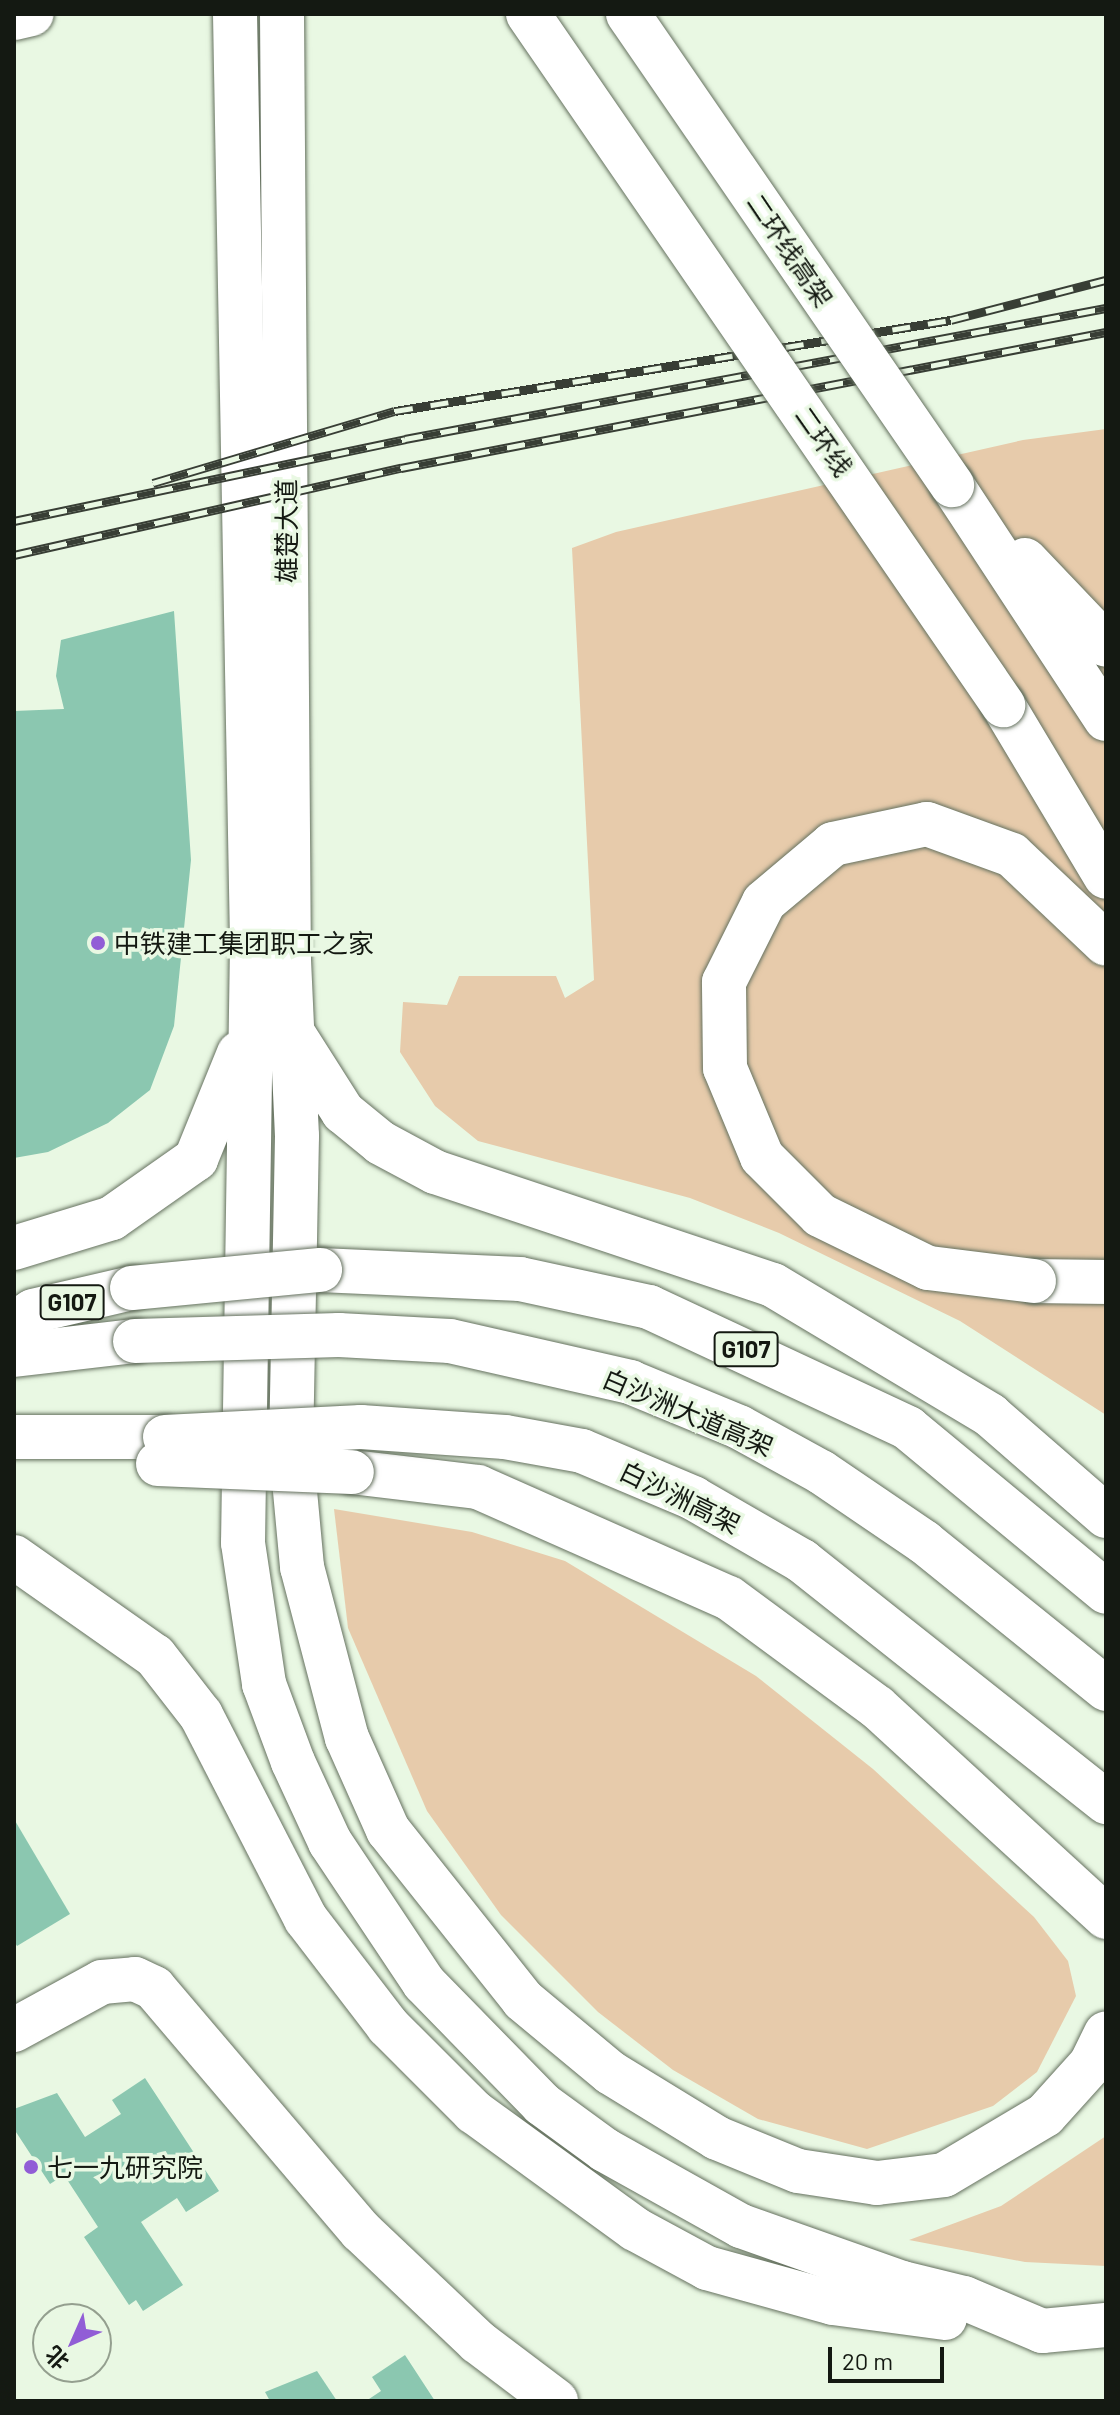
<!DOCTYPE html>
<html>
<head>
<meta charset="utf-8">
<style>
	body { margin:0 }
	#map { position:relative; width:1120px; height:2415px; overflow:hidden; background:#e9f8e3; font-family:Barlow,"Noto Sans SC",sans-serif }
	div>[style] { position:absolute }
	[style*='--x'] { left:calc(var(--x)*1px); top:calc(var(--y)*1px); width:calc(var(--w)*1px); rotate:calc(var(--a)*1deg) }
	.green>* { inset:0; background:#e7cbab }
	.building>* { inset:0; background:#8bc7b0 }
	.roads { filter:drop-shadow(0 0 2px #65715f) drop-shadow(0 0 2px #65715f) }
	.minor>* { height:44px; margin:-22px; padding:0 22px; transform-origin:22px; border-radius:22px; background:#fff }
	.major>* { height:44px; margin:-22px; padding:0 22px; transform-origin:22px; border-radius:22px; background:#fff }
	.highway>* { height:44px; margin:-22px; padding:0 22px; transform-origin:22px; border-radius:22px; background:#fff }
	.rail>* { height:9px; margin-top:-4.5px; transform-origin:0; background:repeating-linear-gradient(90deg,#e9f8e3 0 18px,#383e35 0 36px); box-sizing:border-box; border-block:2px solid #383e35 }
	.bridges { filter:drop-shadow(0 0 2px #65715f) drop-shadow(0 0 2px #65715f) }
	.major-bridge>* { height:44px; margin:-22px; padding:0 22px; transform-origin:22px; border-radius:22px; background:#fff }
	.highway-bridge>* { height:44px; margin:-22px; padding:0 22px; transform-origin:22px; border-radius:22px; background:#fff }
	.dots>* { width:22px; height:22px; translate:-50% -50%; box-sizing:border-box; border:4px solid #e9f8e3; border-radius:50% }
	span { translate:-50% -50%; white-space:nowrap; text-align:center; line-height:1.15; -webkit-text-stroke:7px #e9f8e3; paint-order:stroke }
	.shield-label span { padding:2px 6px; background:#e9f8e3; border:2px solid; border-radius:6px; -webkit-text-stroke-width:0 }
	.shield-label { font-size:24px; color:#141912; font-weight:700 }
	.street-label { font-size:26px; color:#141912 }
	.poi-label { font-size:26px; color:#141912 }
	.left { translate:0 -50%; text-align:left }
	.frame { position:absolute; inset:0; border:16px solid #141912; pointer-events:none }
	.north { position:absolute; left:32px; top:2303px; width:80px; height:80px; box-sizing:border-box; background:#e9f8e3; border:2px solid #949f8f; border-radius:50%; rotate:225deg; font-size:22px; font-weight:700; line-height:32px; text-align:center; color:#141912 }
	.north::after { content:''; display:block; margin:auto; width:28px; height:36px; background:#915dd6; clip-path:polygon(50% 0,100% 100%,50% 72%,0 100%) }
	.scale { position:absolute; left:828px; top:2347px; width:116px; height:36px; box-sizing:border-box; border:4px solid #141912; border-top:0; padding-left:10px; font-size:24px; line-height:28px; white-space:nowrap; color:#141912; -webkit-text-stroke:6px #e9f8e3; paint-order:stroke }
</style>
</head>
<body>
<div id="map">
	<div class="green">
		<i style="clip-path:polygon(1106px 429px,1106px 1415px,960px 1321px,779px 1233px,690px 1198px,478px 1141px,435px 1106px,400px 1052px,403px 1002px,447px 1005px,459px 976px,556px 976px,565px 998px,594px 980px,572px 548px,616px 532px,1023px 440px)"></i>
		<i style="clip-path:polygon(334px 1509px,472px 1532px,565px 1561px,756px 1676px,873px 1769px,1034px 1917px,1068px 1961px,1076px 1996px,1037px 2072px,993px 2106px,867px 2149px,758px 2119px,673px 2070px,598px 2012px,501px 1915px,427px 1811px,348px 1628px)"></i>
		<i style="clip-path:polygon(1106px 2136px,1106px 2266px,1025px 2262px,909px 2240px,1001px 2206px)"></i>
	</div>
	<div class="building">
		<i style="clip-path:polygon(174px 611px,191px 860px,174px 1026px,150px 1090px,108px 1123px,48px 1152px,14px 1158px,14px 711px,64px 709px,56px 676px,61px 640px)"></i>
		<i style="clip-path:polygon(14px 1819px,70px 1914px,17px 1946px,14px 1941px)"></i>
		<i style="clip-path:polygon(145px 2078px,219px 2191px,186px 2212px,177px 2198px,141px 2222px,183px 2285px,143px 2311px,136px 2300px,129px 2305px,84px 2237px,98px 2227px,64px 2175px,50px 2184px,14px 2129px,14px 2109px,57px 2093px,85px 2137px,121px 2114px,112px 2100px)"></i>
		<i style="clip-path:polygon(405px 2355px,435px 2401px,366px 2401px,381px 2391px,372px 2377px)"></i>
		<i style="clip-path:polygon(317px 2371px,337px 2401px,270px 2401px,265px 2392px)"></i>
	</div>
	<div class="roads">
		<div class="minor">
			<i style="--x:14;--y:18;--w:18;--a:-13"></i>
			<i style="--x:14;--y:2030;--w:100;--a:-28.6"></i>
			<i style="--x:102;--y:1982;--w:33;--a:-5"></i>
			<i style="--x:135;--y:1979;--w:21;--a:25"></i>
			<i style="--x:154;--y:1988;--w:319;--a:49.6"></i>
			<i style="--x:361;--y:2231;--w:161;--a:43.5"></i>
			<i style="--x:478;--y:2342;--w:98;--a:37.1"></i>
		</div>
		<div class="major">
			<i style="--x:235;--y:14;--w:930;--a:88.95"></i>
			<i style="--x:252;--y:944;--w:599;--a:90.86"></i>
			<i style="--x:243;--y:1543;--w:143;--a:81.5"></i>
			<i style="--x:264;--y:1684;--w:83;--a:69.6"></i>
			<i style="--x:293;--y:1762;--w:88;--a:65.2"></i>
			<i style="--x:330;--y:1842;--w:169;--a:56.3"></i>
			<i style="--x:424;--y:1983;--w:169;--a:45.7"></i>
			<i style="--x:542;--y:2104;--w:78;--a:36.1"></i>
			<i style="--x:605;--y:2150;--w:156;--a:29.2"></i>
			<i style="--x:741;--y:2226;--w:171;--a:19.5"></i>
			<i style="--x:902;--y:2283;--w:64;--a:13.6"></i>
			<i style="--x:964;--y:2298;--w:85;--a:22.9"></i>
			<i style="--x:1042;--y:2331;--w:64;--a:-5.4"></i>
			<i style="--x:282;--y:14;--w:946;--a:89.58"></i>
			<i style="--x:289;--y:960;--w:176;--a:87.4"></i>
			<i style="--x:297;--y:1136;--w:312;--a:91.1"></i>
			<i style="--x:291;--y:1448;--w:120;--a:84.7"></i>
			<i style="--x:302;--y:1567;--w:177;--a:75.3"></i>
			<i style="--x:347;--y:1738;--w:101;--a:66"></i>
			<i style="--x:388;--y:1830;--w:217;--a:51.5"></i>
			<i style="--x:523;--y:2000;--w:114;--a:39.7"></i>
			<i style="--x:611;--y:2073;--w:124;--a:31.5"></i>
			<i style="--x:717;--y:2138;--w:87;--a:22.2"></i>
			<i style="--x:798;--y:2171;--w:80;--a:8.6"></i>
			<i style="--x:877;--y:2183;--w:67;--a:-6.8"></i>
			<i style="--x:944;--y:2175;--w:117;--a:-30.7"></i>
			<i style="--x:1045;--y:2115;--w:69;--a:-48"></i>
			<i style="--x:1091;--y:2064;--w:34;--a:-64"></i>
			<i style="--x:296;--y:1038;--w:88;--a:57.6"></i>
			<i style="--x:343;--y:1112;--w:49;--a:39.2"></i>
			<i style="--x:381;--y:1143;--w:61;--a:28.2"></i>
			<i style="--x:435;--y:1172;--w:356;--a:18.5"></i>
			<i style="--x:773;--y:1285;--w:253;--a:30.9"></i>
			<i style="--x:990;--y:1415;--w:154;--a:41"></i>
			<i style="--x:14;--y:1248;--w:102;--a:-17"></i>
			<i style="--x:112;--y:1218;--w:103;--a:-35.1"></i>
			<i style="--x:196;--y:1159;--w:114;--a:-67.9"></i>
			<i style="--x:320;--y:1270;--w:200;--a:2.6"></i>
			<i style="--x:520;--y:1279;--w:132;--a:12.2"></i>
			<i style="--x:649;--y:1307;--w:286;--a:25"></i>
			<i style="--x:908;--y:1428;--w:257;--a:39.6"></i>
			<i style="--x:14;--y:1323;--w:22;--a:-32"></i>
			<i style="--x:33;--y:1311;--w:102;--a:-13.1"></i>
			<i style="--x:352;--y:1472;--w:127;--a:6.8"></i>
			<i style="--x:478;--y:1487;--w:274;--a:23.9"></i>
			<i style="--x:729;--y:1598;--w:184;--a:36.4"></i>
			<i style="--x:877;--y:1707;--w:311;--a:42.5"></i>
			<i style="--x:14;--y:1557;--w:172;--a:35.1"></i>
			<i style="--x:155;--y:1656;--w:75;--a:52.1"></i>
			<i style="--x:201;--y:1715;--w:229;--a:62.8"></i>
			<i style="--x:306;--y:1919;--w:135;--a:52.5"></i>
			<i style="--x:388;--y:2026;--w:122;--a:45"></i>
			<i style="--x:474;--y:2112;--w:199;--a:36"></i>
			<i style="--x:635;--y:2229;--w:82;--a:28.4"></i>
			<i style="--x:707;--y:2268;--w:131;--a:15.5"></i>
			<i style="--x:833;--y:2303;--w:113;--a:7.6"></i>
		</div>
		<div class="highway">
			<i style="--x:952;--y:485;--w:280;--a:56.7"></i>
			<i style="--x:1025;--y:560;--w:117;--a:46.4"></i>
			<i style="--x:1003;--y:705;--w:200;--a:59.1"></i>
			<i style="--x:1034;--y:1281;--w:72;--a:0.8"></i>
			<i style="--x:14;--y:1355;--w:122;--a:-6.6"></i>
			<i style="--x:14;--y:1437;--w:151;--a:0"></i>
		</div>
	</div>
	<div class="rail">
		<i style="--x:153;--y:483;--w:252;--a:-16.6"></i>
		<i style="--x:395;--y:411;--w:563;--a:-9.3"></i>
		<i style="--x:951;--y:320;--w:160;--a:-14.5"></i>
		<i style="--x:14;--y:521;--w:400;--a:-11.8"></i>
		<i style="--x:405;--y:439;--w:713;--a:-10.59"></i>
		<i style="--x:14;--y:555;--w:397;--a:-12.7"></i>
		<i style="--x:401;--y:468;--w:718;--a:-10.92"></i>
	</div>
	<div class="bridges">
		<div class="major-bridge">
			<i style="--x:132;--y:1288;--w:189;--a:-5.5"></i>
			<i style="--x:158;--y:1464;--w:194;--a:2.4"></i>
		</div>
		<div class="highway-bridge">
			<i style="--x:528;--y:14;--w:839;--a:55.49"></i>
			<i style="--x:628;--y:14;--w:572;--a:55.48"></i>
			<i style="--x:1034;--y:1281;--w:107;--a:-173"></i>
			<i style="--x:928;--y:1268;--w:120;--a:-153.9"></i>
			<i style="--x:820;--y:1215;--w:82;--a:-135"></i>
			<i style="--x:762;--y:1157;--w:96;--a:-112.6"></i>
			<i style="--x:725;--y:1068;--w:86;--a:-90.7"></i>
			<i style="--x:724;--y:982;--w:89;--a:-63.4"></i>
			<i style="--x:764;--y:902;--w:90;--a:-40"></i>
			<i style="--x:833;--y:844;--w:96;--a:-12"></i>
			<i style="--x:927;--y:824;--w:90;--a:20"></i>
			<i style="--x:1012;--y:855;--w:129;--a:43.4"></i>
			<i style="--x:135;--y:1341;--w:204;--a:-1.7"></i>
			<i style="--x:339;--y:1335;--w:111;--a:3.1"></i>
			<i style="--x:450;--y:1341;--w:185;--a:12.8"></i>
			<i style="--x:630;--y:1382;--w:118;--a:22.4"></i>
			<i style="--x:739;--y:1427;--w:94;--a:28.8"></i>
			<i style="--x:821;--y:1472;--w:125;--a:34.2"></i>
			<i style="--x:924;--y:1542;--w:234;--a:38.9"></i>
			<i style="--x:165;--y:1437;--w:196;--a:-2.9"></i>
			<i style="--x:361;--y:1427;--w:144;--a:4"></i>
			<i style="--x:505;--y:1437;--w:78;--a:10.3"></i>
			<i style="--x:582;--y:1451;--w:121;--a:22.9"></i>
			<i style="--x:693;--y:1498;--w:126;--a:30"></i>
			<i style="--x:802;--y:1561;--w:388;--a:38.4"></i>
		</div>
	</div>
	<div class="dots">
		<i style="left:98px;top:943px;background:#915dd6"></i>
		<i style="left:31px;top:2167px;background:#915dd6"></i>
	</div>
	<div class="shield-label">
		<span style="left:72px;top:1302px">G107</span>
		<span style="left:746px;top:1349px">G107</span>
	</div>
	<div class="street-label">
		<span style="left:790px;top:250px;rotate:56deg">二环线高架</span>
		<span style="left:824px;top:441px;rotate:55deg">二环线</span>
		<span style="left:286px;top:531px;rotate:-90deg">雄楚大道</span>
		<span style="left:688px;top:1412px;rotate:23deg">白沙洲大道高架</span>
		<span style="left:680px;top:1497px;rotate:26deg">白沙洲高架</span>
	</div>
	<div class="poi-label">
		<span class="left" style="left:114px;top:943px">中铁建工集团职工之家</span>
		<span class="left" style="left:47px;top:2167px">七一九研究院</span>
	</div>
	<div class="frame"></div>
	<div class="north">北</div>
	<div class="scale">20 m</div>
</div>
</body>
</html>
